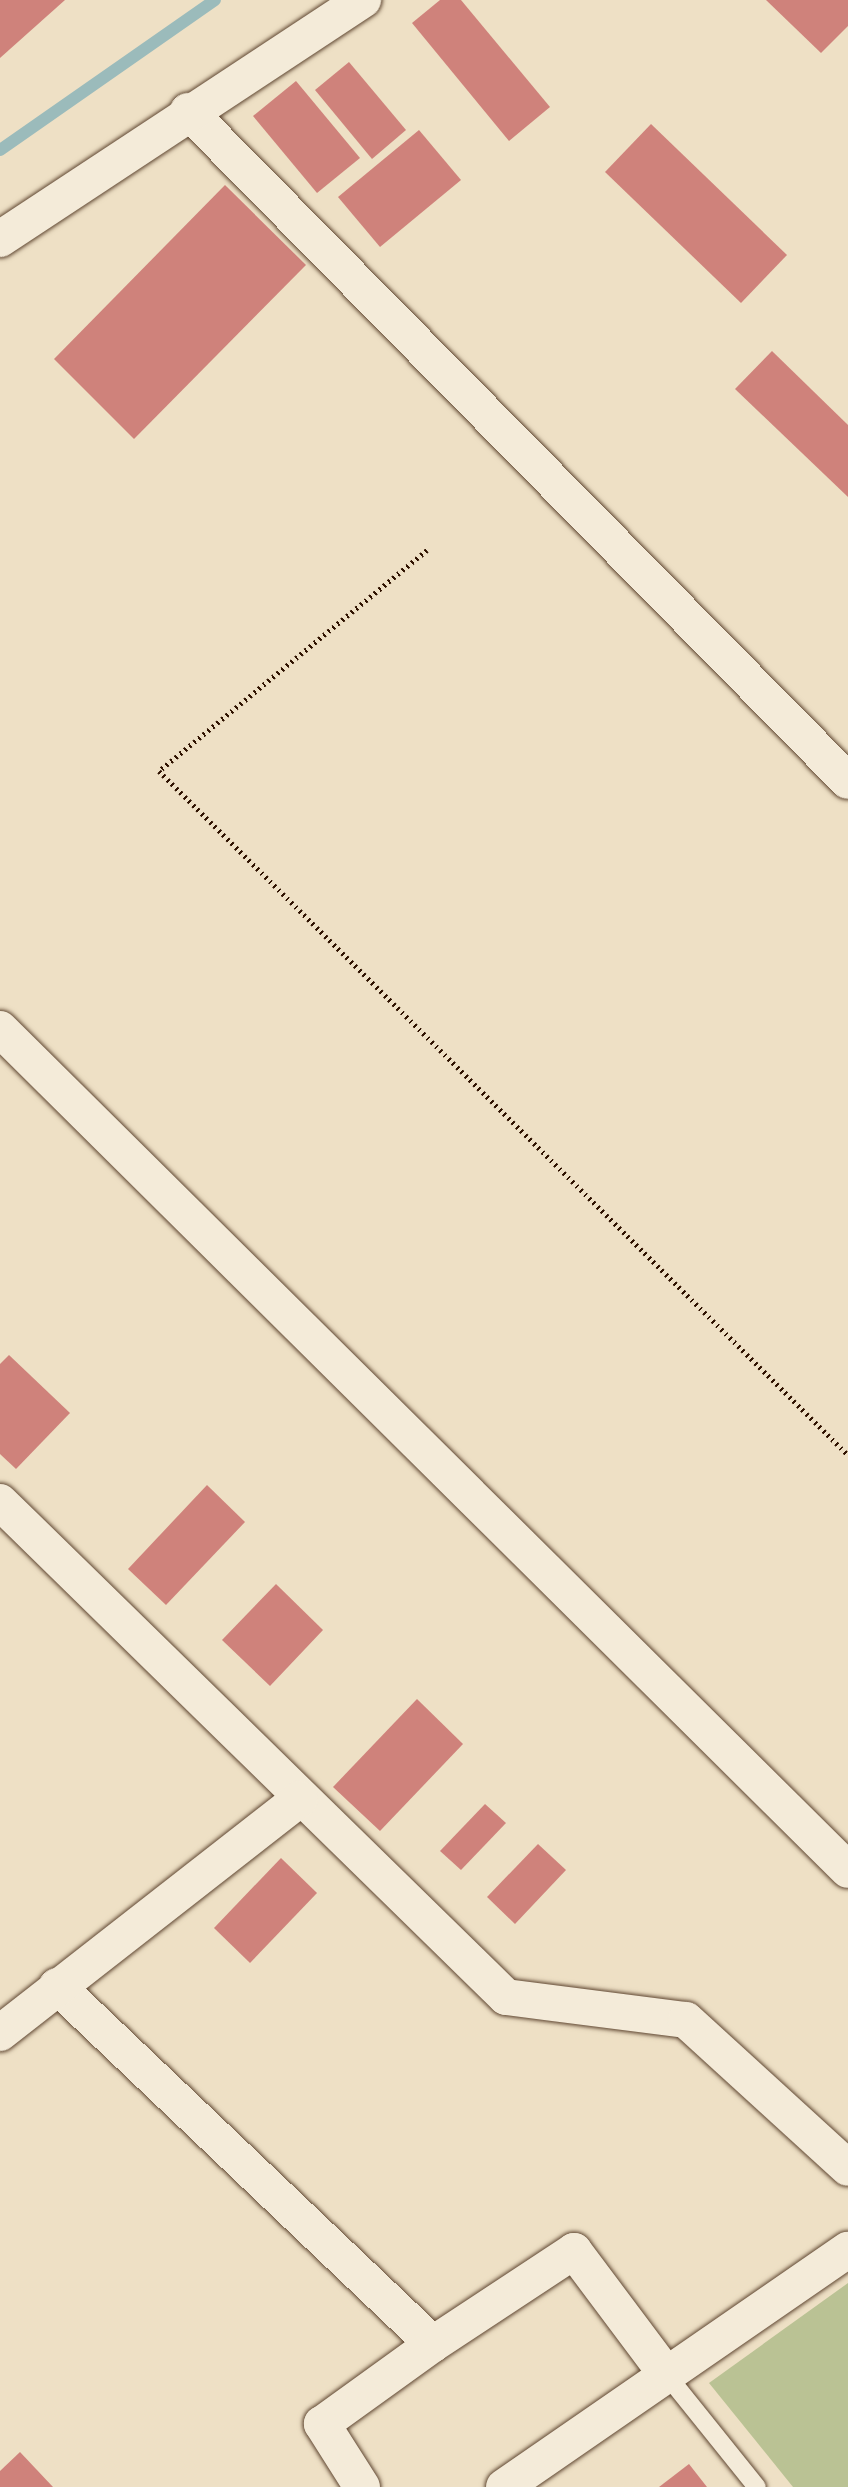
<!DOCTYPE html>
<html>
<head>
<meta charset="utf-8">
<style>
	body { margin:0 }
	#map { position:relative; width:848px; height:2487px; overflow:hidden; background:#eee0c5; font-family:Alegreya,serif }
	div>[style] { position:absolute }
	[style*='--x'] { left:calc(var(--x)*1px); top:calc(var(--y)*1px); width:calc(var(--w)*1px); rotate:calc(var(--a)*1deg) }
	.green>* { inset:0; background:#bac294 }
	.stream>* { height:12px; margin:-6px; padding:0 6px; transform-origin:6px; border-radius:6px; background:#9bbbbb }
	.building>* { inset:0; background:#cf827b }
	.path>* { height:5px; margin-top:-2.5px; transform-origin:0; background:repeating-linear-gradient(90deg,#2f1200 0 2px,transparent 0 6px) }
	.roads { filter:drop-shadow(0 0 2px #5f4631) drop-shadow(0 0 2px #5f4631) }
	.service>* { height:18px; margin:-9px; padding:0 9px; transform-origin:9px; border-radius:9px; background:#f4ebd9 }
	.minor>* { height:36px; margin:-18px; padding:0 18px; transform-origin:18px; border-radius:18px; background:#f4ebd9 }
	span { translate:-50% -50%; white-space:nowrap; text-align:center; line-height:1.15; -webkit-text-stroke:6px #f4ebd9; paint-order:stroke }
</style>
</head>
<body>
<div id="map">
	<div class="green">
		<i style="clip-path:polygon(848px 2283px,848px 2487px,793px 2487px,709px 2383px)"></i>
	</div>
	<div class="stream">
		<i style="--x:0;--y:150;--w:262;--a:-34.9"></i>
	</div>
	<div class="building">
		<i style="clip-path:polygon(0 0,65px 0,0 58px)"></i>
		<i style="clip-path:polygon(440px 0,461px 0,550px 107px,509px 141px,412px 23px)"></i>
		<i style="clip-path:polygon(766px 0,848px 0,848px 26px,821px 53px)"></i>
		<i style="clip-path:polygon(349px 62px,406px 130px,372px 159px,315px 90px)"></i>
		<i style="clip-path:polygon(296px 81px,360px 158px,317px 193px,253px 116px)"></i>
		<i style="clip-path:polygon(651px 124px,787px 255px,741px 303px,605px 172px)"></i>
		<i style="clip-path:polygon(419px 130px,461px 180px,380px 247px,338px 197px)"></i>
		<i style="clip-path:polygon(225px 185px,306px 265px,134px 439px,54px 359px)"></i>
		<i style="clip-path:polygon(772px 351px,848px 425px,848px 497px,735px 389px)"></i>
		<i style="clip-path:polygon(9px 1355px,70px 1413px,16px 1469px,0 1454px,0 1364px)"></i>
		<i style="clip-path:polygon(207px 1485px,245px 1522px,166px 1605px,128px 1569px)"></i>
		<i style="clip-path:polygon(276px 1584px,323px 1630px,270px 1686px,222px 1640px)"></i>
		<i style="clip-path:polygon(417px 1699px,463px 1744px,380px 1831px,333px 1787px)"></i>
		<i style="clip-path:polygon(485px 1804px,506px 1823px,461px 1870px,440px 1851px)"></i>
		<i style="clip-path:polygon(538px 1844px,566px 1870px,515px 1924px,487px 1897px)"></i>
		<i style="clip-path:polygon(281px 1858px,317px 1893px,250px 1963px,214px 1928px)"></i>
		<i style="clip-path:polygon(20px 2452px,53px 2487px,0 2487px,0 2471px)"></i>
		<i style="clip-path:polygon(689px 2464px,707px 2487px,659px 2487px)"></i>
	</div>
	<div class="path">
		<i style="--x:427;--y:550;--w:347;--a:140.5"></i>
		<i style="--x:159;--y:771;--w:971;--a:44.79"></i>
	</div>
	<div class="roads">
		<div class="service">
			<i style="--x:666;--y:2374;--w:145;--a:51.2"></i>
		</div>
		<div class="minor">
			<i style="--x:188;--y:111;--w:940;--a:45.43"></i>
			<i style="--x:0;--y:239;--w:435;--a:-33.4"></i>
			<i style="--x:0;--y:1029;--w:1194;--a:44.76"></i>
			<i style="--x:0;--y:1502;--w:708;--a:44.37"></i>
			<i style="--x:506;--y:1997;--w:181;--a:7.3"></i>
			<i style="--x:686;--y:2020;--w:219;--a:42.4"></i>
			<i style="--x:57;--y:1986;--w:519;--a:43.6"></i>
			<i style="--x:433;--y:2344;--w:169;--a:-33.4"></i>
			<i style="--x:574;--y:2251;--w:154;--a:53.2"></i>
			<i style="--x:0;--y:2033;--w:380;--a:-38"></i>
			<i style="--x:362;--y:2487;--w:75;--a:-122.4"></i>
			<i style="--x:322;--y:2424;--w:137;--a:-35.8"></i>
			<i style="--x:504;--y:2487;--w:418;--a:-34.6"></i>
		</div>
	</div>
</div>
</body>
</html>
